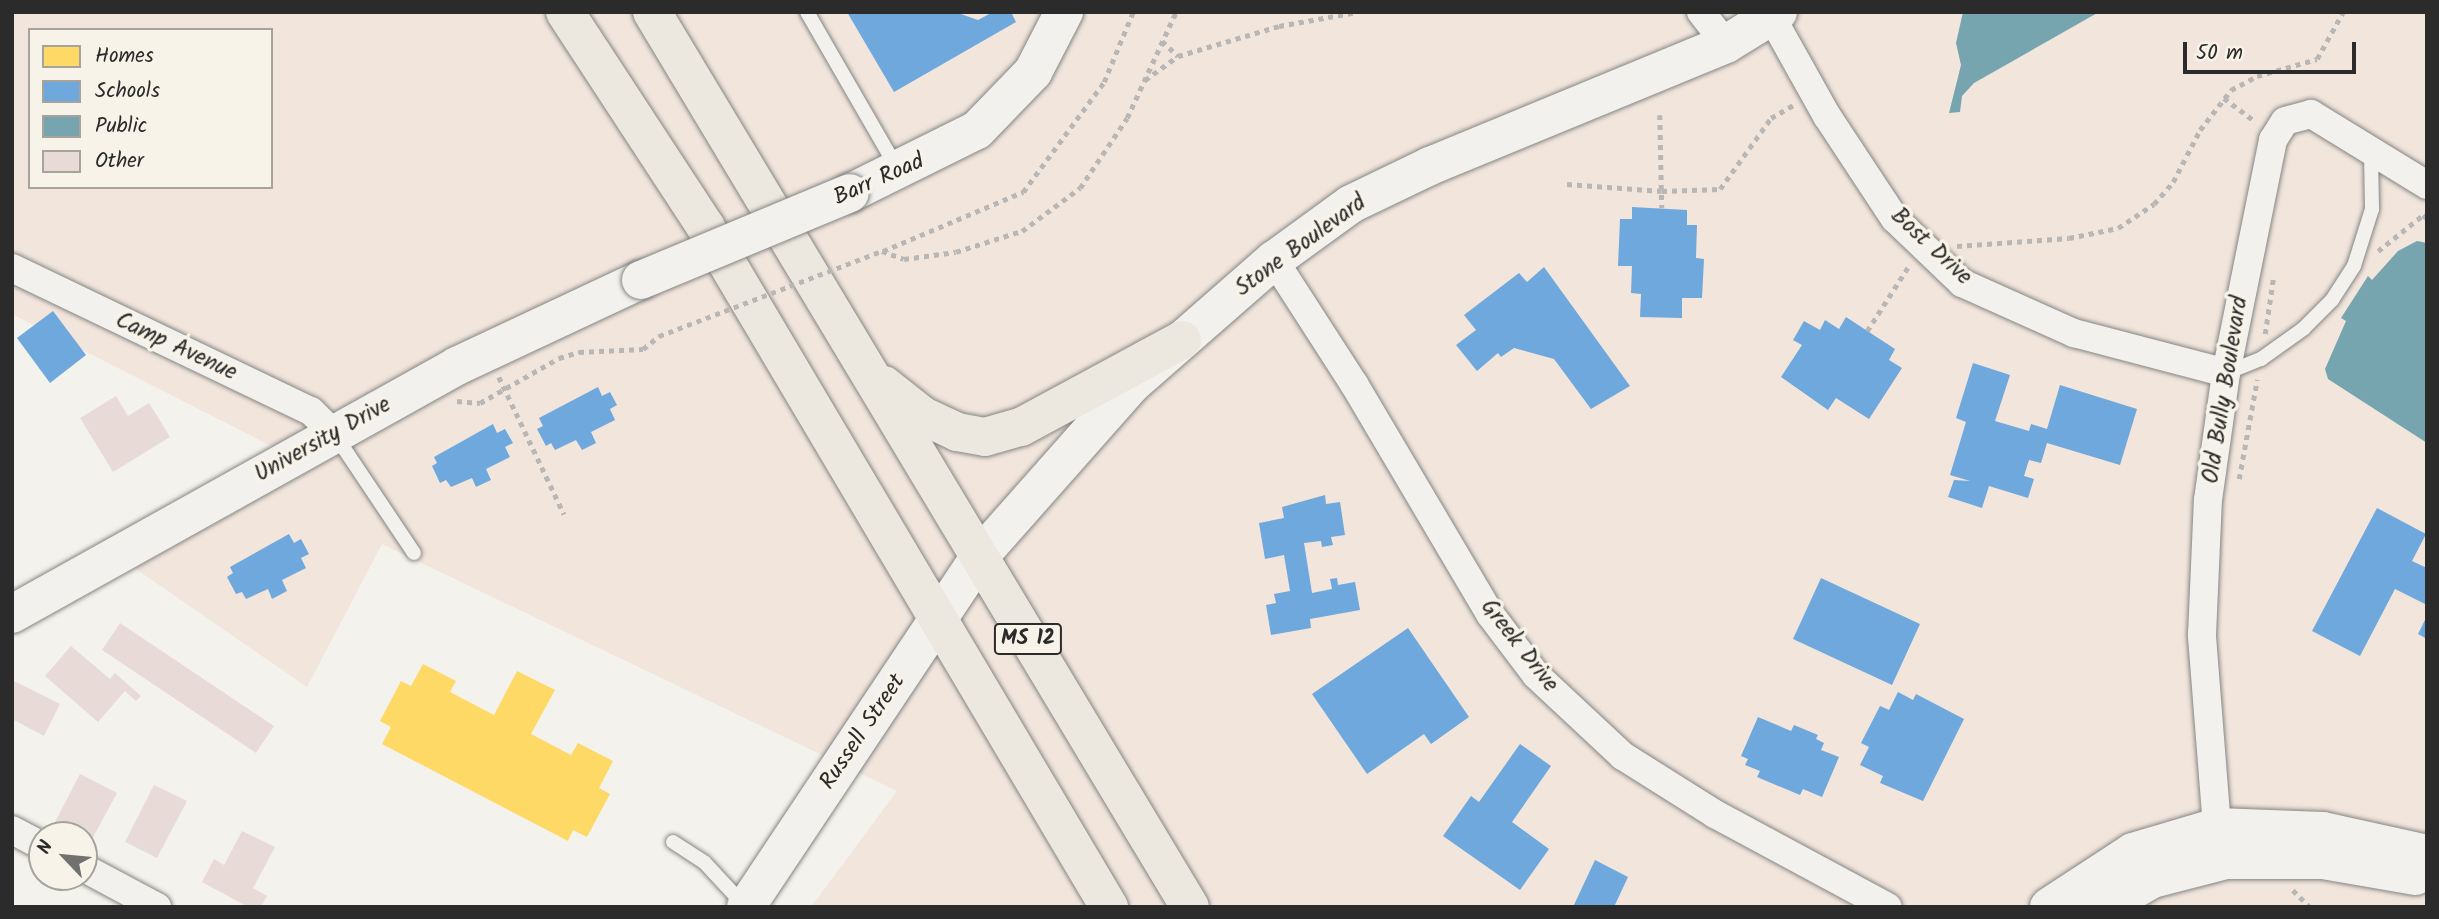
<!DOCTYPE html>
<html>
<head>
<meta charset="utf-8">
<style>
	body { margin:0 }
	#map { position:relative; width:2439px; height:919px; overflow:hidden; background:#f4f2ec; font-family:Kalam,sans-serif }
	div>[style] { position:absolute }
	[style*='--x'] { left:calc(var(--x)*1px); top:calc(var(--y)*1px); width:calc(var(--w)*1px); rotate:calc(var(--a)*1deg) }
	.built>* { inset:0; background:#f1e5dc }
	.homes>* { inset:0; background:#ffd966 }
	.schools>* { inset:0; background:#6fa8dc }
	.public>* { inset:0; background:#76a5af }
	.building>* { inset:0; background:#e8dbd7 }
	.path>* { height:4.5px; margin-top:-2.25px; transform-origin:0; background:repeating-linear-gradient(90deg,#b8b7b5 0 5px,transparent 0 10px) }
	.roads { filter:drop-shadow(0 0 2px #858582) drop-shadow(0 0 2px #858582) }
	.lane>* { height:14px; margin:-7px; padding:0 7px; transform-origin:7px; border-radius:7px; background:#f2f1ed }
	.street>* { height:28px; margin:-14px; padding:0 14px; transform-origin:14px; border-radius:14px; background:#f2f1ed }
	.secondary>* { height:38px; margin:-19px; padding:0 19px; transform-origin:19px; border-radius:19px; background:#f2f1ed }
	.primary>* { height:38px; margin:-19px; padding:0 19px; transform-origin:19px; border-radius:19px; background:#ede8df }
	.path-bridge>* { height:4.5px; margin-top:-2.25px; transform-origin:0; background:repeating-linear-gradient(90deg,#b8b7b5 0 5px,transparent 0 10px) }
	.bridges { filter:drop-shadow(0 0 2px #858582) drop-shadow(0 0 2px #858582) }
	.secondary-bridge>* { height:38px; margin:-19px; padding:0 19px; transform-origin:19px; border-radius:19px; background:#f2f1ed }
	span { translate:-50% -50%; white-space:nowrap; text-align:center; line-height:1.15; -webkit-text-stroke:7px #f7f3e8; paint-order:stroke }
	.shield-label span { padding:2px 5px; background:#f7f3e8; border:2px solid; border-radius:5px; -webkit-text-stroke-width:0 }
	.shield-label { font-size:21px; color:#2b2b2b; font-weight:700 }
	.street-label { font-size:23px; color:#2b2b2b }
	.frame { position:absolute; inset:0; border:14px solid #2b2b2b; pointer-events:none }
	.legend { position:absolute; left:28px; top:28px; width:245px; height:161px; box-sizing:border-box; background:#f7f3e8; border:2px solid #a5a39c; margin:0; padding:9px 12px; list-style:none; font-size:21px; color:#2b2b2b }
	.legend li { display:flex; align-items:center; gap:14px; height:35px }
	.legend b { width:35px; border:2px solid #a5a39c }
	.north { position:absolute; left:28px; top:821px; width:70px; height:70px; box-sizing:border-box; background:#f7f3e8; border:2px solid #a5a39c; border-radius:50%; rotate:296deg; font-size:19px; font-weight:700; line-height:28px; text-align:center; color:#2b2b2b }
	.north::after { content:''; display:block; margin:auto; width:24px; height:32px; background:#71716f; clip-path:polygon(50% 0,100% 100%,50% 72%,0 100%) }
	.scale { position:absolute; left:2183px; top:42px; width:173px; height:32px; box-sizing:border-box; border:4px solid #2b2b2b; border-top:0; padding-left:9px; font-size:21px; line-height:24px; white-space:nowrap; color:#2b2b2b; -webkit-text-stroke:5px #f7f3e8; paint-order:stroke }
</style>
</head>
<body>
<div id="map">
	<div class="built">
		<i style="clip-path:polygon(evenodd,12px 12px,2427px 12px,2427px 907px,811px 907px,897px 791px,382px 544px,307px 687px,98px 543px,275px 448px,12px 314px,12px 12px,30px 30px,271px 30px,271px 187px,30px 187px,30px 30px)"></i>
	</div>
	<div class="homes">
		<i style="clip-path:polygon(423px 664px,456px 681px,450px 692px,494px 715px,517px 671px,555px 690px,531px 734px,571px 755px,578px 743px,613px 761px,599px 788px,610px 794px,587px 837px,573px 830px,568px 841px,382px 744px,391px 727px,380px 721px,401px 681px,411px 686px)"></i>
	</div>
	<div class="schools">
		<i style="clip-path:polygon(847px 12px,955px 12px,978px 20px,993px 12px,1011px 12px,1016px 22px,894px 92px)"></i>
		<i style="clip-path:polygon(1632px 207px,1687px 210px,1687px 225px,1697px 225px,1696px 258px,1704px 259px,1702px 298px,1682px 298px,1682px 318px,1640px 317px,1641px 294px,1631px 293px,1632px 266px,1618px 266px,1620px 219px,1632px 219px)"></i>
		<i style="clip-path:polygon(1544px 267px,1630px 386px,1591px 409px,1554px 359px,1514px 348px,1501px 357px,1498px 353px,1477px 371px,1456px 345px,1476px 330px,1464px 315px,1519px 273px,1527px 282px)"></i>
		<i style="clip-path:polygon(53px 311px,86px 355px,50px 383px,17px 338px)"></i>
		<i style="clip-path:polygon(1846px 317px,1895px 349px,1889px 360px,1902px 368px,1869px 419px,1836px 398px,1828px 410px,1781px 377px,1802px 345px,1793px 340px,1804px 321px,1820px 330px,1825px 320px,1839px 329px)"></i>
		<i style="clip-path:polygon(1973px 363px,2010px 375px,1995px 421px,2029px 431px,2031px 424px,2047px 429px,2060px 385px,2137px 409px,2120px 465px,2047px 443px,2041px 463px,2029px 460px,2024px 476px,2034px 479px,2028px 498px,1989px 486px,1982px 508px,1948px 497px,1954px 480px,1970px 481px,1950px 475px,1966px 422px,1956px 418px)"></i>
		<i style="clip-path:polygon(598px 387px,602px 396px,610px 392px,617px 405px,610px 409px,615px 420px,591px 432px,596px 443px,582px 450px,576px 440px,555px 450px,551px 443px,546px 446px,537px 429px,543px 426px,539px 418px)"></i>
		<i style="clip-path:polygon(493px 424px,497px 433px,505px 429px,513px 443px,505px 447px,510px 457px,486px 469px,491px 480px,476px 487px,472px 478px,451px 487px,446px 480px,440px 483px,432px 466px,437px 463px,434px 457px)"></i>
		<i style="clip-path:polygon(1325px 495px,1326px 504px,1340px 502px,1345px 535px,1331px 537px,1333px 545px,1322px 547px,1321px 541px,1304px 543px,1312px 593px,1332px 589px,1330px 579px,1337px 578px,1338px 585px,1355px 582px,1360px 610px,1310px 619px,1311px 628px,1271px 635px,1266px 605px,1276px 603px,1274px 594px,1290px 591px,1284px 555px,1265px 559px,1259px 523px,1284px 518px,1282px 507px)"></i>
		<i style="clip-path:polygon(2377px 508px,2426px 534px,2412px 561px,2427px 568px,2427px 605px,2395px 589px,2360px 656px,2312px 631px)"></i>
		<i style="clip-path:polygon(289px 534px,294px 543px,301px 539px,309px 554px,301px 558px,306px 568px,282px 580px,287px 591px,272px 599px,268px 589px,246px 599px,242px 592px,236px 594px,227px 577px,233px 573px,230px 567px)"></i>
		<i style="clip-path:polygon(1821px 578px,1920px 624px,1892px 685px,1793px 639px)"></i>
		<i style="clip-path:polygon(2427px 616px,2427px 639px,2418px 634px)"></i>
		<i style="clip-path:polygon(1408px 628px,1469px 717px,1431px 744px,1424px 734px,1367px 774px,1312px 694px)"></i>
		<i style="clip-path:polygon(1898px 692px,1913px 700px,1916px 694px,1964px 719px,1923px 801px,1880px 783px,1883px 776px,1860px 765px,1869px 747px,1861px 743px,1880px 706px,1889px 710px)"></i>
		<i style="clip-path:polygon(1758px 717px,1791px 731px,1794px 725px,1818px 735px,1816px 739px,1824px 743px,1821px 750px,1839px 757px,1822px 797px,1803px 789px,1800px 795px,1757px 777px,1760px 771px,1745px 765px,1748px 759px,1741px 756px)"></i>
		<i style="clip-path:polygon(1520px 744px,1551px 766px,1512px 822px,1549px 849px,1520px 890px,1443px 836px,1471px 796px,1479px 802px)"></i>
		<i style="clip-path:polygon(1595px 860px,1628px 877px,1614px 907px,1573px 907px)"></i>
	</div>
	<div class="public">
		<i style="clip-path:polygon(1963px 12px,2099px 12px,1974px 83px,1962px 96px,1960px 112px,1949px 113px,1961px 65px,1956px 43px)"></i>
		<i style="clip-path:polygon(2417px 241px,2427px 243px,2427px 443px,2328px 379px,2325px 369px,2346px 321px,2341px 318px,2368px 276px,2372px 280px,2398px 251px)"></i>
	</div>
	<div class="building">
		<i style="clip-path:polygon(116px 396px,128px 416px,149px 403px,170px 437px,113px 472px,80px 418px)"></i>
		<i style="clip-path:polygon(120px 623px,274px 726px,256px 753px,102px 650px)"></i>
		<i style="clip-path:polygon(71px 646px,110px 679px,115px 673px,141px 696px,136px 701px,125px 691px,98px 722px,45px 676px)"></i>
		<i style="clip-path:polygon(12px 680px,60px 704px,44px 736px,12px 719px)"></i>
		<i style="clip-path:polygon(80px 774px,117px 793px,91px 841px,55px 822px)"></i>
		<i style="clip-path:polygon(154px 785px,187px 801px,157px 858px,125px 842px)"></i>
		<i style="clip-path:polygon(242px 831px,275px 847px,253px 888px,267px 896px,261px 907px,248px 907px,202px 882px,214px 859px,224px 865px)"></i>
	</div>
	<div class="path">
		<i style="--x:1162;--y:41;--w:22;--a:43"></i>
		<i style="--x:1145;--y:80;--w:41;--a:-36"></i>
		<i style="--x:1178;--y:56;--w:105;--a:-16.5"></i>
		<i style="--x:1279;--y:26;--w:79;--a:-10.2"></i>
		<i style="--x:2224;--y:98;--w:40;--a:37"></i>
		<i style="--x:1660;--y:115;--w:93;--a:88.8"></i>
		<i style="--x:1567;--y:184;--w:95;--a:4.2"></i>
		<i style="--x:1662;--y:191;--w:58;--a:-2"></i>
		<i style="--x:1720;--y:189;--w:87;--a:-54.3"></i>
		<i style="--x:1771;--y:118;--w:28;--a:-30"></i>
		<i style="--x:1957;--y:246;--w:112;--a:-4.1"></i>
		<i style="--x:2069;--y:238;--w:50;--a:-11.5"></i>
		<i style="--x:2118;--y:228;--w:43;--a:-33.7"></i>
		<i style="--x:2154;--y:204;--w:29;--a:-49"></i>
		<i style="--x:2173;--y:182;--w:59;--a:-62.6"></i>
		<i style="--x:2200;--y:130;--w:51;--a:-52.2"></i>
		<i style="--x:2231;--y:90;--w:30;--a:-28"></i>
		<i style="--x:2257;--y:76;--w:62;--a:-15.8"></i>
		<i style="--x:2317;--y:59;--w:54;--a:-61"></i>
		<i style="--x:882;--y:251;--w:23;--a:20"></i>
		<i style="--x:904;--y:259;--w:52;--a:-7.7"></i>
		<i style="--x:956;--y:252;--w:69;--a:-17.7"></i>
		<i style="--x:1022;--y:231;--w:72;--a:-36.6"></i>
		<i style="--x:1080;--y:188;--w:84;--a:-56.1"></i>
		<i style="--x:1127;--y:118;--w:117;--a:-65.2"></i>
		<i style="--x:883;--y:251;--w:152;--a:-22.9"></i>
		<i style="--x:1023;--y:192;--w:137;--a:-53.6"></i>
		<i style="--x:1104;--y:82;--w:76;--a:-67.5"></i>
		<i style="--x:2378;--y:251;--w:58;--a:-38.7"></i>
		<i style="--x:2423;--y:215;--w:5;--a:37"></i>
		<i style="--x:1867;--y:331;--w:80;--a:-57.3"></i>
		<i style="--x:2265;--y:334;--w:55;--a:-81.6"></i>
		<i style="--x:499;--y:377;--w:152;--a:64.6"></i>
		<i style="--x:457;--y:401;--w:23;--a:5"></i>
		<i style="--x:480;--y:403;--w:91;--a:-29.7"></i>
		<i style="--x:559;--y:358;--w:21;--a:-17"></i>
		<i style="--x:579;--y:352;--w:64;--a:-2.7"></i>
		<i style="--x:643;--y:349;--w:21;--a:-39"></i>
		<i style="--x:2239;--y:479;--w:101;--a:-79.7"></i>
		<i style="--x:2293;--y:890;--w:24;--a:45"></i>
	</div>
	<div class="roads">
		<div class="lane">
			<i style="--x:807;--y:12;--w:180;--a:60"></i>
			<i style="--x:2226;--y:373;--w:38;--a:-22"></i>
			<i style="--x:2261;--y:359;--w:52;--a:-35.5"></i>
			<i style="--x:2303;--y:329;--w:41;--a:-45"></i>
			<i style="--x:2332;--y:300;--w:40;--a:-57.1"></i>
			<i style="--x:2354;--y:266;--w:60;--a:-72.5"></i>
			<i style="--x:2372;--y:209;--w:58;--a:-91"></i>
			<i style="--x:335;--y:435;--w:142;--a:56.2"></i>
			<i style="--x:673;--y:842;--w:38;--a:33"></i>
			<i style="--x:705;--y:863;--w:59;--a:47.1"></i>
		</div>
		<div class="street">
			<i style="--x:1701;--y:12;--w:41;--a:52"></i>
			<i style="--x:1771;--y:16;--w:115;--a:60.8"></i>
			<i style="--x:1827;--y:116;--w:123;--a:56.6"></i>
			<i style="--x:1895;--y:219;--w:93;--a:43.7"></i>
			<i style="--x:1962;--y:283;--w:123;--a:24.1"></i>
			<i style="--x:2074;--y:333;--w:157;--a:14.7"></i>
			<i style="--x:1274;--y:260;--w:148;--a:57.2"></i>
			<i style="--x:1354;--y:384;--w:267;--a:59.4"></i>
			<i style="--x:1490;--y:614;--w:76;--a:53"></i>
			<i style="--x:1536;--y:675;--w:119;--a:43"></i>
			<i style="--x:1623;--y:756;--w:109;--a:32.2"></i>
			<i style="--x:1715;--y:814;--w:196;--a:28.3"></i>
			<i style="--x:12;--y:268;--w:331;--a:25.6"></i>
			<i style="--x:311;--y:411;--w:33;--a:45"></i>
			<i style="--x:2217;--y:827;--w:193;--a:-94.5"></i>
			<i style="--x:2202;--y:635;--w:135;--a:-87.5"></i>
			<i style="--x:2208;--y:500;--w:128;--a:-81.9"></i>
			<i style="--x:2226;--y:373;--w:238;--a:-78.6"></i>
			<i style="--x:2273;--y:140;--w:22;--a:-58"></i>
			<i style="--x:2285;--y:121;--w:27;--a:-15"></i>
			<i style="--x:2311;--y:114;--w:136;--a:31.5"></i>
			<i style="--x:12;--y:830;--w:34;--a:28"></i>
			<i style="--x:84;--y:868;--w:83;--a:28.1"></i>
		</div>
		<div class="secondary">
			<i style="--x:850;--y:193;--w:142;--a:-26.4"></i>
			<i style="--x:977;--y:130;--w:81;--a:-46"></i>
			<i style="--x:1033;--y:72;--w:68;--a:-62.7"></i>
			<i style="--x:12;--y:614;--w:509;--a:-29.13"></i>
			<i style="--x:457;--y:366;--w:203;--a:-25.1"></i>
			<i style="--x:746;--y:907;--w:420;--a:-56.3"></i>
			<i style="--x:979;--y:557;--w:230;--a:-48.5"></i>
			<i style="--x:1131;--y:385;--w:190;--a:-41.2"></i>
			<i style="--x:1274;--y:260;--w:95;--a:-36"></i>
			<i style="--x:1351;--y:204;--w:88;--a:-25.7"></i>
			<i style="--x:1430;--y:166;--w:320;--a:-22.4"></i>
			<i style="--x:1726;--y:44;--w:61;--a:-31.6"></i>
			<i style="--x:2049;--y:907;--w:100;--a:-33.2"></i>
			<i style="--x:2133;--y:852;--w:88;--a:-16.6"></i>
			<i style="--x:2217;--y:827;--w:106;--a:2.2"></i>
			<i style="--x:2323;--y:831;--w:107;--a:12.5"></i>
			<i style="--x:2104;--y:907;--w:56;--a:-30.3"></i>
			<i style="--x:2152;--y:879;--w:76;--a:-14.4"></i>
			<i style="--x:2226;--y:860;--w:97;--a:0"></i>
			<i style="--x:2323;--y:860;--w:94;--a:9.8"></i>
		</div>
		<div class="primary">
			<i style="--x:565;--y:12;--w:256;--a:56.8"></i>
			<i style="--x:705;--y:226;--w:792;--a:59.32"></i>
			<i style="--x:652;--y:12;--w:1044;--a:58.99"></i>
			<i style="--x:884;--y:385;--w:50;--a:38.5"></i>
			<i style="--x:923;--y:416;--w:38;--a:25"></i>
			<i style="--x:957;--y:432;--w:28;--a:10"></i>
			<i style="--x:985;--y:437;--w:37;--a:-16"></i>
			<i style="--x:1021;--y:427;--w:183;--a:-28.4"></i>
		</div>
	</div>
	<div class="path-bridge">
		<i style="--x:659;--y:336;--w:239;--a:-20.9"></i>
	</div>
	<div class="bridges">
		<div class="secondary-bridge">
			<i style="--x:641;--y:280;--w:226;--a:-22.6"></i>
		</div>
	</div>
	<div class="shield-label">
		<span style="left:1028px;top:639px">MS 12</span>
	</div>
	<div class="street-label">
		<span style="left:879px;top:180px;rotate:-24deg">Barr Road</span>
		<span style="left:1301px;top:246px;rotate:-36deg">Stone Boulevard</span>
		<span style="left:1931px;top:247px;rotate:43deg">Bost Drive</span>
		<span style="left:176px;top:347px;rotate:25deg">Camp Avenue</span>
		<span style="left:2226px;top:390px;rotate:-81deg">Old Bully Boulevard</span>
		<span style="left:323px;top:440px;rotate:-29deg">University Drive</span>
		<span style="left:1519px;top:646px;rotate:52deg">Greek Drive</span>
		<span style="left:863px;top:732px;rotate:-56deg">Russell Street</span>
	</div>
	<div class="frame"></div>
	<ul class="legend">
	<li><b style="height:19px;background:#ffd966"></b>Homes</li>
	<li><b style="height:19px;background:#6fa8dc"></b>Schools</li>
	<li><b style="height:19px;background:#76a5af"></b>Public</li>
	<li><b style="height:19px;background:#e8dbd7"></b>Other</li>
	</ul>
	<div class="north">N</div>
	<div class="scale">50 m</div>
</div>
</body>
</html>
